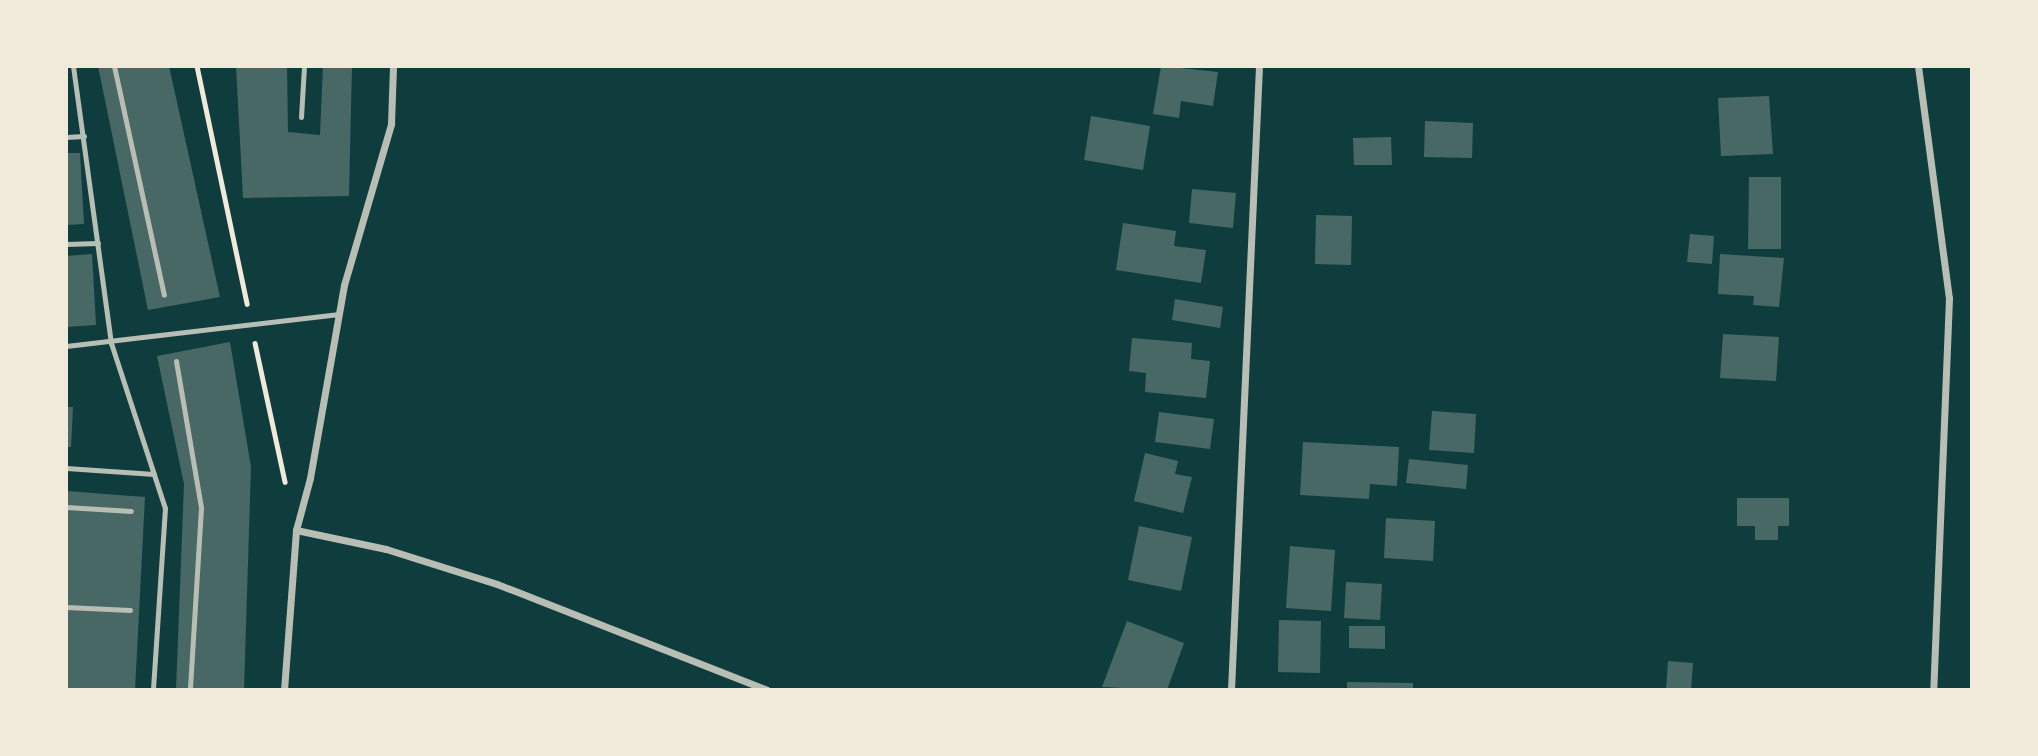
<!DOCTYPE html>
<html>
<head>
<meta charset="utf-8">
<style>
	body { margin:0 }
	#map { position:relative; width:2038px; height:756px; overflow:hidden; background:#0f3d3e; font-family:"Golos Text",sans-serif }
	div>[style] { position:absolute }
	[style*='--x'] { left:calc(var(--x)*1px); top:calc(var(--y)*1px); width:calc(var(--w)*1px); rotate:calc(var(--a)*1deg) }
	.building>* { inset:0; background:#486865 }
	.path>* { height:4.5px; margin:-2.25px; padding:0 2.25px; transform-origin:2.25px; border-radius:2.25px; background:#f1e9da }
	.service>* { height:5px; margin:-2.5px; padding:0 2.5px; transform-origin:2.5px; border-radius:2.5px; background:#b8beb3 }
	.minor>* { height:7px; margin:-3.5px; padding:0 3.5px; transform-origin:3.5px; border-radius:3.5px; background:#b8beb3 }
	span { translate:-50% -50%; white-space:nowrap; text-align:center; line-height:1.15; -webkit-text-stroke:6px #f1e9da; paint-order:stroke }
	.frame { position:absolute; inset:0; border:68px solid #f1e9da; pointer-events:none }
</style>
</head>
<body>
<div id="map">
	<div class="building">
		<i style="clip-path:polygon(98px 66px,169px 66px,220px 297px,148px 310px)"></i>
		<i style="clip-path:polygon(236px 66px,287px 66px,288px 132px,320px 135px,323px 66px,352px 66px,349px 196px,243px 198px)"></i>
		<i style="clip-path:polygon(1161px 66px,1218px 72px,1213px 106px,1181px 101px,1179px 118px,1153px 114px)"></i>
		<i style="clip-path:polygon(1769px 96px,1773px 154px,1721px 156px,1718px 98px)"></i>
		<i style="clip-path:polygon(1091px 116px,1150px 126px,1143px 170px,1084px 160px)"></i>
		<i style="clip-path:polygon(1425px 121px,1473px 123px,1472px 158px,1424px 157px)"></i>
		<i style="clip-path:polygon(1391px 137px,1392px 165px,1354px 165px,1353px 138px)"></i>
		<i style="clip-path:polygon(66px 153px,80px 153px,84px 224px,66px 225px)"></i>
		<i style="clip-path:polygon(1749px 177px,1781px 177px,1781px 249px,1748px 249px)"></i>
		<i style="clip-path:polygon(1192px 189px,1236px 193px,1233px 228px,1189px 223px)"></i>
		<i style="clip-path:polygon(1316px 215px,1352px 216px,1351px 265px,1315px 264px)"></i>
		<i style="clip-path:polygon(1123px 223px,1176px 231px,1174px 246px,1206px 250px,1201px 283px,1116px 270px)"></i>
		<i style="clip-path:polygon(1690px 234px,1714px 236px,1712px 264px,1687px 262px)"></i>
		<i style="clip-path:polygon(92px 254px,96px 325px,66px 327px,66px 256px)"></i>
		<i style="clip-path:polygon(1720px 254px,1784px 258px,1779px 307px,1753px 305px,1754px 296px,1718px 294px)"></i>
		<i style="clip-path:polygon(1175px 299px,1223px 307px,1220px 328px,1172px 320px)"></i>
		<i style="clip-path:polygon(1723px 334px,1779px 337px,1776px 381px,1720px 378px)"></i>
		<i style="clip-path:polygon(1132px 338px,1192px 343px,1191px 359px,1210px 361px,1206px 398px,1145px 392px,1146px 373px,1129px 371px)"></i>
		<i style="clip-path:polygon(230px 342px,251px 467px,244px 690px,176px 690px,184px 484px,157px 356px)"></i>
		<i style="clip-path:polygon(66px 407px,73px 407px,71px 447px,66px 447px)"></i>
		<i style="clip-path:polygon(1432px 411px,1476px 414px,1474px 453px,1429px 450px)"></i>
		<i style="clip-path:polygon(1159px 412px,1214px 419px,1210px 449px,1155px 442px)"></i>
		<i style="clip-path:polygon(1303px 442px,1399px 447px,1397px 486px,1370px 484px,1369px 499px,1300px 495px)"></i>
		<i style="clip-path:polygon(1145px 453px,1178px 461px,1175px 474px,1192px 477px,1183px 513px,1134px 501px)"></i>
		<i style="clip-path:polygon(1409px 459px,1468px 465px,1466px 489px,1406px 483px)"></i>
		<i style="clip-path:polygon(66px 491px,145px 497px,135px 690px,66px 690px)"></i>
		<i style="clip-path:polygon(1737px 498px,1789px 498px,1789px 526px,1778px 526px,1778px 540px,1755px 540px,1755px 526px,1737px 526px)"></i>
		<i style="clip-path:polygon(1386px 518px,1435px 521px,1433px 561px,1384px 558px)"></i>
		<i style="clip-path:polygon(1139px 526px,1192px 537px,1181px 591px,1128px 580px)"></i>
		<i style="clip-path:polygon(1290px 546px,1335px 550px,1331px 611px,1286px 608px)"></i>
		<i style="clip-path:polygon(1346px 582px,1382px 584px,1380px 620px,1344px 618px)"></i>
		<i style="clip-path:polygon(1279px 620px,1321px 621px,1320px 673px,1278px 672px)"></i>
		<i style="clip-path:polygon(1127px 621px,1184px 643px,1167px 690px,1102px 687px)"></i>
		<i style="clip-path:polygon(1349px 626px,1385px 626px,1385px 649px,1349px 648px)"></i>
		<i style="clip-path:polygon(1668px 661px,1693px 663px,1691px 690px,1666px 690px)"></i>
		<i style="clip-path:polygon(1347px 682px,1413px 683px,1413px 690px,1347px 690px)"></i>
	</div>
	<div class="path">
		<i style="--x:197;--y:66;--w:243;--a:78.1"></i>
		<i style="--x:255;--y:343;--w:142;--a:77.8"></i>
	</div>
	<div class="service">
		<i style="--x:73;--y:66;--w:280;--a:82.2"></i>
		<i style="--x:111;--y:343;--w:174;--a:71.9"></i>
		<i style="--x:165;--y:508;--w:182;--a:93.8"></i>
		<i style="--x:114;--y:66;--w:234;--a:77.7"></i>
		<i style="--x:301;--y:117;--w:51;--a:-86.6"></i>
		<i style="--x:66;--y:137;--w:18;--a:-3"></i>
		<i style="--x:66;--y:244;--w:32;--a:-2"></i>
		<i style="--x:66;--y:346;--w:275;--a:-6.7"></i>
		<i style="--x:176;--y:361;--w:149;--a:80.3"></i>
		<i style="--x:201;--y:508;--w:182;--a:93.5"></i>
		<i style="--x:66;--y:468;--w:88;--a:3.9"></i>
		<i style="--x:66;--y:507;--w:65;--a:3.5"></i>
		<i style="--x:66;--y:607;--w:64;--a:2.7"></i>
	</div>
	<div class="minor">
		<i style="--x:1918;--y:66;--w:234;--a:82.4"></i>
		<i style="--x:1949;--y:298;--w:392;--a:92.3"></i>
		<i style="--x:296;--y:530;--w:92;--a:11.9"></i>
		<i style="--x:386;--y:549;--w:116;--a:17.5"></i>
		<i style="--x:497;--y:584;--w:290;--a:21.4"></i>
		<i style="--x:284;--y:690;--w:160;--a:-85.7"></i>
		<i style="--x:296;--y:530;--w:54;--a:-74.9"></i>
		<i style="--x:310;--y:478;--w:196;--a:-80"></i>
		<i style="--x:344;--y:285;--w:168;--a:-73.7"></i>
		<i style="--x:391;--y:124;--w:58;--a:-88"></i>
		<i style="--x:1231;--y:690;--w:625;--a:-87.43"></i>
	</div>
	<div class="frame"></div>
</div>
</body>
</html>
